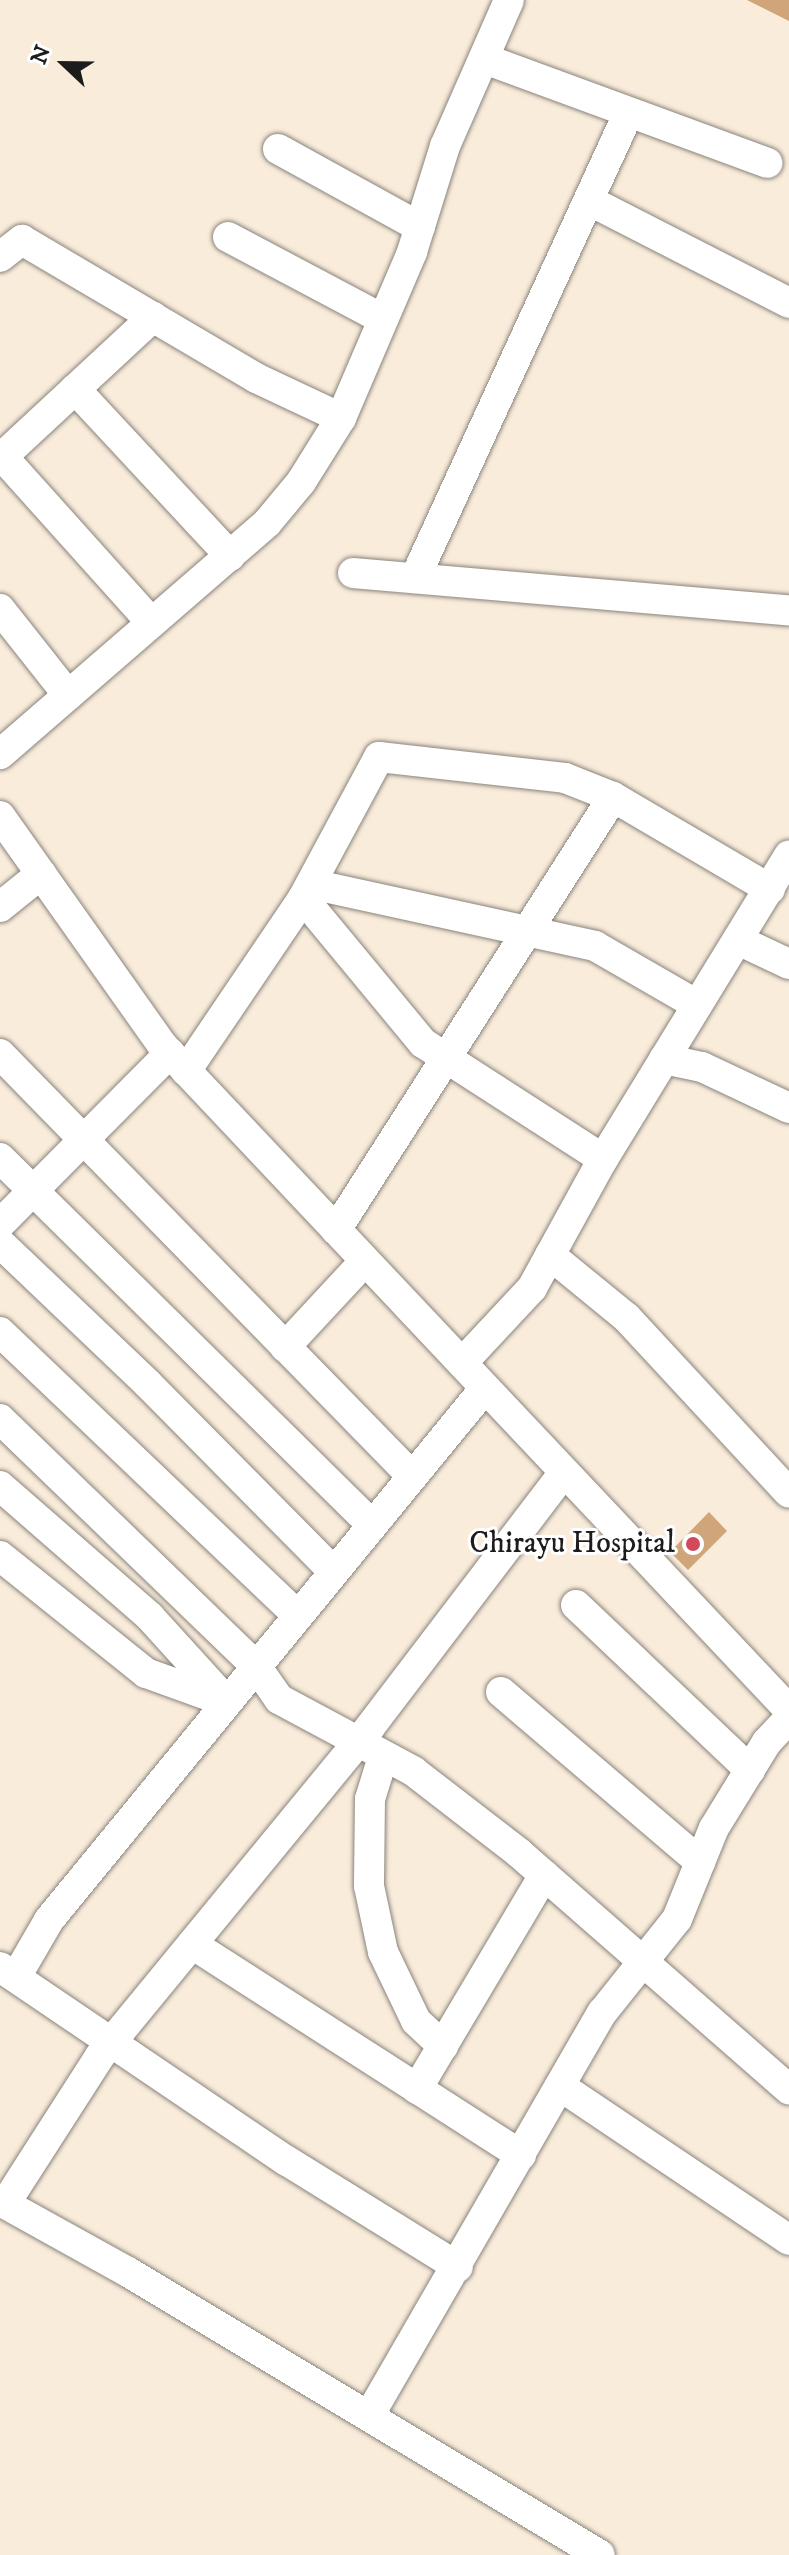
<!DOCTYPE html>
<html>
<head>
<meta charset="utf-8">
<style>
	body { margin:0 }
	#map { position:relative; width:789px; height:2555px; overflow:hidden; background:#f9ecdb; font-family:"IM FELL DW Pica",serif }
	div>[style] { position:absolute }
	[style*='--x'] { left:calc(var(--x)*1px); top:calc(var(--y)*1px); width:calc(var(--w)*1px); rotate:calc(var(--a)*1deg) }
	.building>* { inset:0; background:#d0a57a }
	.roads { filter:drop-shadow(0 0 2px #8a847c) drop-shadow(0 0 2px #8a847c) }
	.minor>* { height:30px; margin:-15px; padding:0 15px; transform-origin:15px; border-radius:15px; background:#fff }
	.dots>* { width:22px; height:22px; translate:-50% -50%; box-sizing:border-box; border:4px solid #fff; border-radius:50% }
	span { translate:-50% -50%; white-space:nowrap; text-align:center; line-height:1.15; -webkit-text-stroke:6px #fff; paint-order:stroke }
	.poi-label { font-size:30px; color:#1c1c1c }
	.right { translate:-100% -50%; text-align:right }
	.north { position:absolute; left:24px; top:24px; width:80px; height:80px; -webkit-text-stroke:6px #fff; paint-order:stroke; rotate:292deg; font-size:22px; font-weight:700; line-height:32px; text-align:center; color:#1c1c1c }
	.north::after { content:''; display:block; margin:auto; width:28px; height:36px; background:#1c1c1c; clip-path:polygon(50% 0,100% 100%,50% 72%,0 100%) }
</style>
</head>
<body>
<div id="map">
	<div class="building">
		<i style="clip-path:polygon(747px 0,789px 0,789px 21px)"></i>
		<i style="clip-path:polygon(709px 1512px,727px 1531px,688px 1570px,670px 1552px)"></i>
	</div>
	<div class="roads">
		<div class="minor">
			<i style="--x:485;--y:59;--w:301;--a:20.2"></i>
			<i style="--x:278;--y:149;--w:162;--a:28.8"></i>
			<i style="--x:590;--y:201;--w:224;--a:27.1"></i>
			<i style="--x:228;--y:237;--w:175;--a:27.9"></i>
			<i style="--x:0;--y:257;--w:28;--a:-38"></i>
			<i style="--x:22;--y:240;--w:272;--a:30.5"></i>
			<i style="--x:256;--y:378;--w:94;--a:25.2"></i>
			<i style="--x:341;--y:418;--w:75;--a:122"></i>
			<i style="--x:301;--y:482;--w:53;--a:129.7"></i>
			<i style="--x:267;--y:523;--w:353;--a:139.1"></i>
			<i style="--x:75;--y:389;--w:228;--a:47.1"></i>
			<i style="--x:341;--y:418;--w:181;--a:-66.8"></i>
			<i style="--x:412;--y:252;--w:111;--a:-72.7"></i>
			<i style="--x:445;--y:146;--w:159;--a:-66.3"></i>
			<i style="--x:2;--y:456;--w:224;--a:48.1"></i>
			<i style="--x:0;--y:459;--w:209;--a:-42.9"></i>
			<i style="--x:353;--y:573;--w:438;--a:4.9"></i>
			<i style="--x:415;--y:578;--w:511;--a:-65.34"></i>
			<i style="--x:0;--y:609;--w:110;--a:51.7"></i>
			<i style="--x:0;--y:816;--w:281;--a:54.7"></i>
			<i style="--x:162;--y:1045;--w:914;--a:46.68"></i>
			<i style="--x:311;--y:884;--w:291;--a:12.3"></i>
			<i style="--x:595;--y:946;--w:118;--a:30"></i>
			<i style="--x:303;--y:898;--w:188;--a:50.4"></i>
			<i style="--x:423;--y:1043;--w:214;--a:32.8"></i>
			<i style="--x:0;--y:907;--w:53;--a:-38.8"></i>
			<i style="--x:738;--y:940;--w:56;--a:25.2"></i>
			<i style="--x:0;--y:1054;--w:590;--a:45.69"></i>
			<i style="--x:664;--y:1059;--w:39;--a:12"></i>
			<i style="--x:702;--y:1067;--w:96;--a:25.2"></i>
			<i style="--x:186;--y:1071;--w:209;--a:-55.9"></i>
			<i style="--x:303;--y:898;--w:160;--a:-61.7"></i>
			<i style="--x:379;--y:757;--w:187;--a:6.4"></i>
			<i style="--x:565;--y:778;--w:52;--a:21.6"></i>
			<i style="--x:613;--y:797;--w:182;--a:30.4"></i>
			<i style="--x:0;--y:1158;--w:523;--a:44.61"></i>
			<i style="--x:0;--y:1224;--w:241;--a:-45.2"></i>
			<i style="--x:336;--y:1230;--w:514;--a:-57.39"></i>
			<i style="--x:0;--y:1243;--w:204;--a:43.6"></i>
			<i style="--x:148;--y:1384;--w:263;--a:45.3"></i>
			<i style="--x:550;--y:1255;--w:99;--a:39.3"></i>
			<i style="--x:627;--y:1318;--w:238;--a:47.2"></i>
			<i style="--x:0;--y:1332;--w:410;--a:43.6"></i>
			<i style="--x:285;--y:1347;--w:117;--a:-47.1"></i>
			<i style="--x:462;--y:1363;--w:103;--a:-47"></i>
			<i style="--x:532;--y:1288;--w:147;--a:-61.2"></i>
			<i style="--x:603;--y:1159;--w:356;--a:-58.5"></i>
			<i style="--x:0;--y:1419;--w:356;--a:44"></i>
			<i style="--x:256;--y:1666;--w:40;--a:55.1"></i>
			<i style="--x:279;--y:1699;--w:152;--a:28.2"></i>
			<i style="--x:413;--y:1771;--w:134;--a:37.7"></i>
			<i style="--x:519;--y:1853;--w:359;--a:41.2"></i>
			<i style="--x:0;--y:1486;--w:199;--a:41.1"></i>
			<i style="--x:150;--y:1617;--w:115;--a:47.8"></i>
			<i style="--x:0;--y:1556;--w:187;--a:38.7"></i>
			<i style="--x:146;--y:1673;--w:80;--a:19.8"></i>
			<i style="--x:576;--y:1605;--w:240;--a:43.5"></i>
			<i style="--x:501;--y:1692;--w:262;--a:40.5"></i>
			<i style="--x:383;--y:1757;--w:44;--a:107.2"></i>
			<i style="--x:370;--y:1799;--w:87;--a:90.7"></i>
			<i style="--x:369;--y:1886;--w:67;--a:78"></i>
			<i style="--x:383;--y:1952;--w:76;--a:64.4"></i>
			<i style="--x:416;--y:2021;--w:37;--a:43"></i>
			<i style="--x:192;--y:1944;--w:391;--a:32.7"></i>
			<i style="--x:0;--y:1967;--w:346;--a:34.1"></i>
			<i style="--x:287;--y:2161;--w:201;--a:31.8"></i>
			<i style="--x:16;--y:1977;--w:66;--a:-59.9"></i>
			<i style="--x:49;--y:1920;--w:688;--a:-50.66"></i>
			<i style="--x:560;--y:2086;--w:276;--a:33.9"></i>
			<i style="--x:417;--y:2089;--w:249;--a:-59.3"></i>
			<i style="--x:0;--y:2201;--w:146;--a:29"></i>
			<i style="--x:128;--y:2272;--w:550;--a:30.95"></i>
			<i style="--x:5;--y:2204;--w:176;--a:-57.3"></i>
			<i style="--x:100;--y:2056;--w:426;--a:-50.6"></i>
			<i style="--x:370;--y:1727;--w:320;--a:-52.7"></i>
			<i style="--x:369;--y:2416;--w:466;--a:-60"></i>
			<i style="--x:602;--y:2013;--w:120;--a:-51.4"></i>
			<i style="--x:677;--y:1919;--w:98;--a:-67.9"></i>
			<i style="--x:714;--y:1828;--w:101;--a:-58.4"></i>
			<i style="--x:767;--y:1742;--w:33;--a:-47"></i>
		</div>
	</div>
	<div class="dots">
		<i style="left:693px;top:1544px;background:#d1495b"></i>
	</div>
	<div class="poi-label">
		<span class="right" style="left:675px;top:1544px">Chirayu Hospital</span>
	</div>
	<div class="north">N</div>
</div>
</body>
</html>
